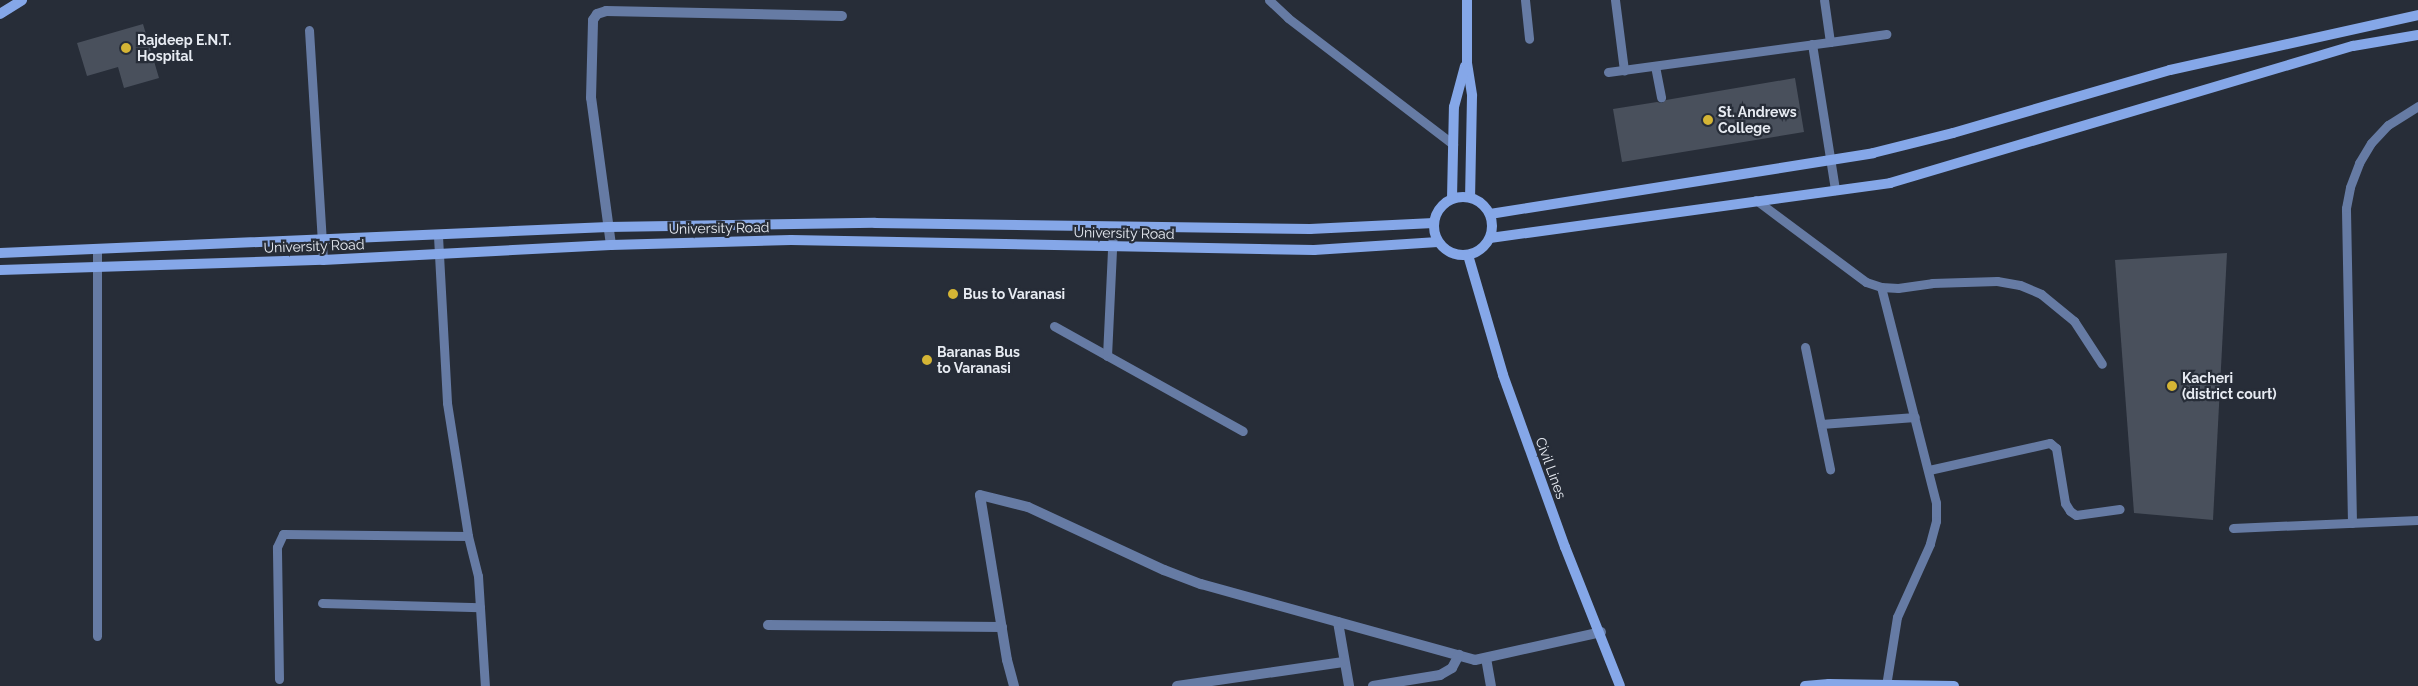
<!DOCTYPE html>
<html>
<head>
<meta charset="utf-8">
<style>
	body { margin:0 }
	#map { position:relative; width:2418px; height:686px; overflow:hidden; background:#272d38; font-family:Raleway,sans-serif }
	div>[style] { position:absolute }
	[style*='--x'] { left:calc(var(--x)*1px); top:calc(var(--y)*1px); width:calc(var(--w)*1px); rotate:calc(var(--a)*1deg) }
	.building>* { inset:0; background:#49505c }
	.lane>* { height:9px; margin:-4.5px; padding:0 4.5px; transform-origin:4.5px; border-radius:4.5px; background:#667ba4 }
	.street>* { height:10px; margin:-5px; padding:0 5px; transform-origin:5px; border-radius:5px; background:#667ba4 }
	.secondary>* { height:10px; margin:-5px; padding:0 5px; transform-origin:5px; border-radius:5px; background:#85a7e8 }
	.secondary>.ring { margin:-5px; padding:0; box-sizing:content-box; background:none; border:10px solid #85a7e8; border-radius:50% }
	.dots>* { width:14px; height:14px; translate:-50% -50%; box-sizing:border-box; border:2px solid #272d38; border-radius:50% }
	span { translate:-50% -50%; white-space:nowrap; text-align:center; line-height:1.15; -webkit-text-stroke:4.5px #272d38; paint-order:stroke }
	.poi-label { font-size:14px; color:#e7ebf2; font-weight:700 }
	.left { translate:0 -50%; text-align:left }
	.street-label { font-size:14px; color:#e7ebf2 }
</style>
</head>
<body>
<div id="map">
	<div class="building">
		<i style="clip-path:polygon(143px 24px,159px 78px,124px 88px,118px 67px,87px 76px,77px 43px)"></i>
		<i style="clip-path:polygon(1795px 78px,1804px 132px,1622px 162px,1613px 109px,1657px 102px,1662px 103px,1666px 100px)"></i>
		<i style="clip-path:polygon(2227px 253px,2213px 520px,2134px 513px,2115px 260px)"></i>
	</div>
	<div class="lane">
		<i style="--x:1269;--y:0;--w:26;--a:43"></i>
		<i style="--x:1288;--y:18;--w:208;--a:37.4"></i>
		<i style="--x:1525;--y:0;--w:39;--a:84"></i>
		<i style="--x:1615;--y:0;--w:71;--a:82.7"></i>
		<i style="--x:309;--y:30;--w:230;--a:86.5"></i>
		<i style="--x:1830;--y:42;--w:57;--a:-8.1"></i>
		<i style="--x:1812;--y:44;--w:148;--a:81"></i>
		<i style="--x:1655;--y:66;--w:32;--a:79"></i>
		<i style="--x:1608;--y:72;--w:224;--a:-7.7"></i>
		<i style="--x:1830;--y:42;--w:42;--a:-98.1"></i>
		<i style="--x:1756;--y:200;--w:137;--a:36.7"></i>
		<i style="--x:1866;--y:282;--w:16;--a:18"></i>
		<i style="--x:1881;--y:287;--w:17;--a:3"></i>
		<i style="--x:1898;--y:288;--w:34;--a:-8"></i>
		<i style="--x:1932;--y:283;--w:65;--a:-1.8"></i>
		<i style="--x:1997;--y:281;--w:23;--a:10"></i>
		<i style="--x:2020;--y:285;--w:23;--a:23"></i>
		<i style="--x:2041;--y:294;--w:43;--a:39.3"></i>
		<i style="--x:2074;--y:321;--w:51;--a:56.9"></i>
		<i style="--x:438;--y:236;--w:167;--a:86.9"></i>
		<i style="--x:447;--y:403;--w:135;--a:81"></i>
		<i style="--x:468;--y:536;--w:41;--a:76"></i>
		<i style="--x:478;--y:576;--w:110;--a:86.4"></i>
		<i style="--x:97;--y:250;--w:386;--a:90"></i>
		<i style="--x:1881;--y:287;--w:223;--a:75.7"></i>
		<i style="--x:1936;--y:503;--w:18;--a:90"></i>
		<i style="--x:1936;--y:521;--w:24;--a:105"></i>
		<i style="--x:1930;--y:544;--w:80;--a:114.3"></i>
		<i style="--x:1897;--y:617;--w:70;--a:99.1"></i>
		<i style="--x:1054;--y:326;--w:216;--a:29.1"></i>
		<i style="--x:1805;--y:347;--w:125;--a:78.4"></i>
		<i style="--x:1107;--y:356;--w:129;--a:-87.3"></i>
		<i style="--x:1821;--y:424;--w:94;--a:-4.3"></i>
		<i style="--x:1929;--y:470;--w:124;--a:-12.6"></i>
		<i style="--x:2050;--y:443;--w:8;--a:40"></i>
		<i style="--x:2056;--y:448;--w:56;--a:80.7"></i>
		<i style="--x:2065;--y:503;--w:9;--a:58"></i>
		<i style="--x:2070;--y:511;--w:7;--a:34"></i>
		<i style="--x:2076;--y:515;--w:44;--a:-7.8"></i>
		<i style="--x:2352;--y:523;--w:315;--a:-91.1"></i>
		<i style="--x:2346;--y:208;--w:21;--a:-79"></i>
		<i style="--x:2350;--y:187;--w:26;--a:-69"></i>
		<i style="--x:2359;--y:163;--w:23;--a:-59"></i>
		<i style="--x:2371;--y:143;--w:25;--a:-47"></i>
		<i style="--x:2388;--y:125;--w:36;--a:-32"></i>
		<i style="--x:2233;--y:528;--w:185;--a:-2.5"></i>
		<i style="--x:322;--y:603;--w:158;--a:1.5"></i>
		<i style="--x:279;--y:679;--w:132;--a:-90.9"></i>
		<i style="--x:277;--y:547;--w:14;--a:-65"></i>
		<i style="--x:283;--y:534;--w:185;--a:0.6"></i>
	</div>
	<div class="street">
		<i style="--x:611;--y:245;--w:148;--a:-97.7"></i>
		<i style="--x:591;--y:98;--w:78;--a:-88.5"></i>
		<i style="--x:593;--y:20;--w:7;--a:-56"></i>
		<i style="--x:597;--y:14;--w:9;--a:-18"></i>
		<i style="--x:606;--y:11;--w:236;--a:1.2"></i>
		<i style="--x:1338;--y:622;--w:65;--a:80.2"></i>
		<i style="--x:768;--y:625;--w:234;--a:0.5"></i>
		<i style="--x:1486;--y:658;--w:28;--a:80"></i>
		<i style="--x:1014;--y:686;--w:27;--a:-105"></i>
		<i style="--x:1007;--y:660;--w:167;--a:-99.3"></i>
		<i style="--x:980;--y:495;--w:49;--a:14"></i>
		<i style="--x:1028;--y:507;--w:150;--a:24.9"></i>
		<i style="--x:1164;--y:570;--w:40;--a:21"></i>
		<i style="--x:1201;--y:584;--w:284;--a:15.5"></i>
		<i style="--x:1475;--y:660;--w:129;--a:-12.5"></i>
		<i style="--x:1177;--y:686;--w:168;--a:-8.2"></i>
		<i style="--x:1373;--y:686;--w:68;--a:-9.3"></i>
		<i style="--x:1440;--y:675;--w:14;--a:-30"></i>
		<i style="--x:1452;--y:668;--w:15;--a:-62"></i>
	</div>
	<div class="secondary">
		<i style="--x:1467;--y:0;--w:63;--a:90"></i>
		<i style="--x:1467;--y:63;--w:33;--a:81"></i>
		<i style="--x:1472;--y:96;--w:101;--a:91.1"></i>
		<i style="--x:0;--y:14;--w:26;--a:-32"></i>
		<i class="ring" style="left:1434px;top:197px;width:48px;height:48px"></i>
		<i style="--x:1452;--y:199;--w:92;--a:-88.8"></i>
		<i style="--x:1454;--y:107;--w:42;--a:-75"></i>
		<i style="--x:1490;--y:214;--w:388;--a:-9"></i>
		<i style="--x:1873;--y:153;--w:82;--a:-14"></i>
		<i style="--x:1953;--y:133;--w:226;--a:-16.2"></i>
		<i style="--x:2170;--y:70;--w:254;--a:-12.5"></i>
		<i style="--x:1490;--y:238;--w:404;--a:-7.8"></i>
		<i style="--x:1890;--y:183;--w:483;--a:-16.5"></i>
		<i style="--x:2353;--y:46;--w:66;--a:-9.6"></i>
		<i style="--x:0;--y:253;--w:609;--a:-2.45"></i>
		<i style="--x:608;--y:227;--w:267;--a:-0.9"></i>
		<i style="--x:875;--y:223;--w:435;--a:0.8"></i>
		<i style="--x:1310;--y:229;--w:124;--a:-2.8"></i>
		<i style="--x:1468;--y:255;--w:125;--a:73.7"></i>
		<i style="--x:1503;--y:375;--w:183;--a:70.2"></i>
		<i style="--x:1565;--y:547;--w:149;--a:68.4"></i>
		<i style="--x:0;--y:270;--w:323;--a:-1.8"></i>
		<i style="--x:323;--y:260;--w:288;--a:-3"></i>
		<i style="--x:611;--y:245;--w:180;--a:-1.6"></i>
		<i style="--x:791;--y:240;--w:523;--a:1.1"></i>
		<i style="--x:1314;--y:250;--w:124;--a:-3.7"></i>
		<i style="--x:1805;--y:686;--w:24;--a:-5"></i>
		<i style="--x:1829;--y:684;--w:125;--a:0.9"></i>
	</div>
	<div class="dots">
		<i style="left:126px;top:48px;background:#d5b535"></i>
		<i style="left:1708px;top:120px;background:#d5b535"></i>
		<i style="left:953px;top:294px;background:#d5b535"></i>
		<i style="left:927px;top:360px;background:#d5b535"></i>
		<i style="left:2172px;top:386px;background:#d5b535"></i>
	</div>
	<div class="poi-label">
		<span class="left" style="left:137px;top:48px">Rajdeep E.N.T.<br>Hospital</span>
		<span class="left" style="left:1718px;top:120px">St. Andrews<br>College</span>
		<span class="left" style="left:963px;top:294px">Bus to Varanasi</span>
		<span class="left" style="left:937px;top:360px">Baranas Bus<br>to Varanasi</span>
		<span class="left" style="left:2182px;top:386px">Kacheri<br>(district court)</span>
	</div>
	<div class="street-label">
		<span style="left:719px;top:228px;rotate:-1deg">University Road</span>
		<span style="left:1124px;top:233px;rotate:1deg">University Road</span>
		<span style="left:314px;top:246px;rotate:-2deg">University Road</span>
		<span style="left:1551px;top:468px;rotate:70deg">Civil Lines</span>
	</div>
</div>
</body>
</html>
